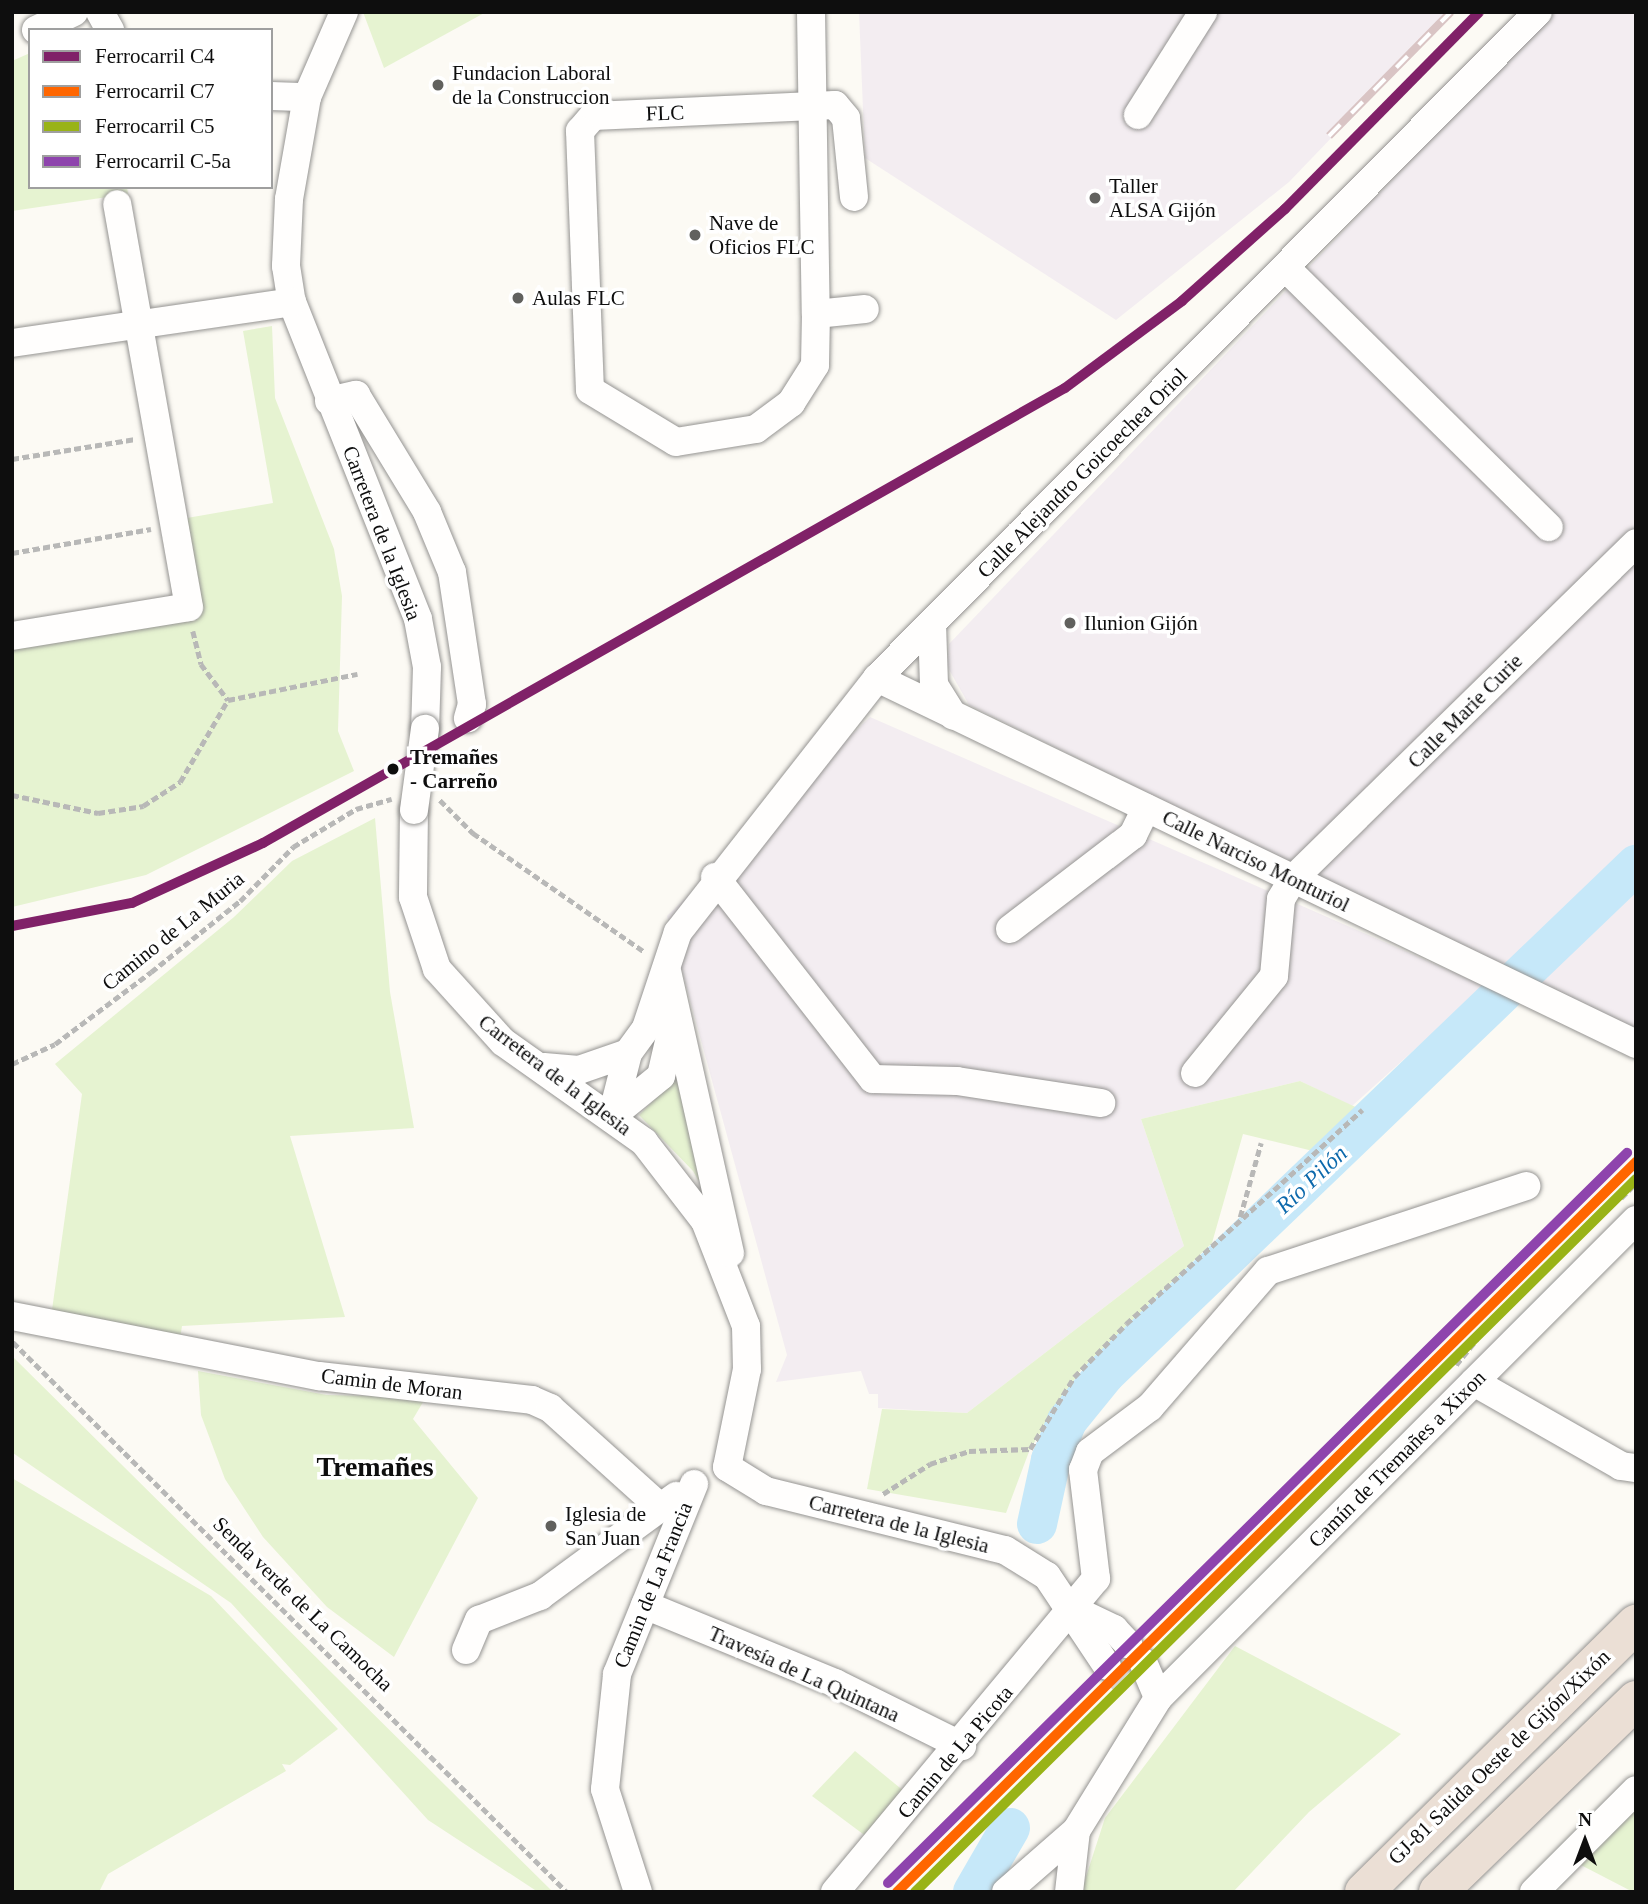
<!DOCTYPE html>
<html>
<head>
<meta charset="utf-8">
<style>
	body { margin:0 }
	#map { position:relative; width:1648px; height:1904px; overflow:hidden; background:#fcfaf4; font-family:Georgia,serif }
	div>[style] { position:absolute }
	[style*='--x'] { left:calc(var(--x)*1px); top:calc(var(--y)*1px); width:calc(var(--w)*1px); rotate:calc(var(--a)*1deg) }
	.industrial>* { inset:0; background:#f3edf1 }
	.green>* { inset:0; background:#e6f3d1 }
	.river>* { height:40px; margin:-20px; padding:0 20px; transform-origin:20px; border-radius:20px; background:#c6e8f9 }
	.minor-tunnel>* { height:28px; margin-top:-14px; transform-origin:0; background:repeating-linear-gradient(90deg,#d8d7d2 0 28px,transparent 0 42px) }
	.path>* { height:4.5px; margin-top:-2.25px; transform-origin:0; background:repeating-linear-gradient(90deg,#b8b8b7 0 7px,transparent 0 10.5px) }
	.roads { filter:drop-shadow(0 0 2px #959492) drop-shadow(0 0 2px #959492) }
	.minor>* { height:28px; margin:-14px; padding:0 14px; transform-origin:14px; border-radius:14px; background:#fffefd }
	.highway>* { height:38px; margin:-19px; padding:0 19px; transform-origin:19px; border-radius:19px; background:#ebdfd5 }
	.rail>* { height:8px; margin-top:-4px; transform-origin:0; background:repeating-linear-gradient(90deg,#fff 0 16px,#d9c4c4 0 32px); box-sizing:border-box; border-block:2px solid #d9c4c4 }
	.bridges { filter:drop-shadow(0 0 2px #959492) drop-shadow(0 0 2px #959492) }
	.minor-bridge>* { height:28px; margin:-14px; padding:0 14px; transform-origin:14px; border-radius:14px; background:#fffefd }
	.rail-1>* { height:10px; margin:-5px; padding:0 5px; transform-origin:5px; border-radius:5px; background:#802168 }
	.rail-2>* { height:10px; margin:-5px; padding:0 5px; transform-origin:5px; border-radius:5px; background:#f60 }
	.rail-3>* { height:10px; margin:-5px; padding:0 5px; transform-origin:5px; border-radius:5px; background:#99b317 }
	.rail-4>* { height:10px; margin:-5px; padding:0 5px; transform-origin:5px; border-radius:5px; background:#8e44ad }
	.dots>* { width:19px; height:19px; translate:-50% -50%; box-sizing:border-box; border:4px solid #fff; border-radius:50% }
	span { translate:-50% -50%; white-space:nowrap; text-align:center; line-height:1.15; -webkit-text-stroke:7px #fff; paint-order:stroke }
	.poi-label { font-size:21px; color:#0e0e0e }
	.left { translate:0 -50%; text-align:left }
	.street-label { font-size:21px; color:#0e0e0e }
	.stop-label { font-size:21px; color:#0e0e0e; font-weight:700 }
	.water-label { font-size:23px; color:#0c69ac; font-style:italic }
	.district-label { font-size:28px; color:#0e0e0e; font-weight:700 }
	.frame { position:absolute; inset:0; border:14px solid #0e0e0e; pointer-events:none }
	.legend { position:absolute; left:28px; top:28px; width:245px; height:161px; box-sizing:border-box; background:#fff; border:2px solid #9f9f9f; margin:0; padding:9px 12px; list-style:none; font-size:21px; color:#0e0e0e }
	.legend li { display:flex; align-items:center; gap:14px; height:35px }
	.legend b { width:35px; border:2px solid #9f9f9f }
	.north { position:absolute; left:1550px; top:1806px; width:70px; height:70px; -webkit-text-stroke:5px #fff; paint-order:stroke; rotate:0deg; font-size:19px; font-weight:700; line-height:28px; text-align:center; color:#0e0e0e }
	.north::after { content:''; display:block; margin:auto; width:24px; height:32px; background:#0e0e0e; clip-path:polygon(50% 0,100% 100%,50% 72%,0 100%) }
</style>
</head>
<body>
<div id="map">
	<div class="industrial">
		<i style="clip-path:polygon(859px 12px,1452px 12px,1289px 182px,1116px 320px,865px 158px)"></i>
		<i style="clip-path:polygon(1552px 12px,1636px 12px,1636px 1033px,969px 705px,947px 666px,949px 644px)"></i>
		<i style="clip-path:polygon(870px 717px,1485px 986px,1352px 1106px,1300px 1081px,1141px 1119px,1184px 1246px,967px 1413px,878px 1408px,878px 1394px,869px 1394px,861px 1371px,776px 1382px,787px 1355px,667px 916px)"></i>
	</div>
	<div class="green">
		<i style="clip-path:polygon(363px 12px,486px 12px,384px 68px)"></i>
		<i style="clip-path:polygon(30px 53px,30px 187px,127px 187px,128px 194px,12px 211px,12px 61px)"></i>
		<i style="clip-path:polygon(272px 326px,275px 398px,334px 549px,342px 596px,338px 731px,354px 771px,146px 875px,12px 907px,12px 641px,201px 610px,187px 518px,273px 503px,243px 331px)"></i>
		<i style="clip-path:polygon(375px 818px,390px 992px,414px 1128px,290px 1136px,345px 1317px,182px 1326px,180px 1338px,52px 1310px,82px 1094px,55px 1064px,234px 917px,292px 861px)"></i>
		<i style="clip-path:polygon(675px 1068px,711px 1202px,693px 1171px,639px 1115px,665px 1089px)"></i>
		<i style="clip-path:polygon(1300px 1081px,1362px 1110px,1313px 1151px,1243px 1134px,1212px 1243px,1080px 1371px,1030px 1449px,1006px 1513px,867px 1489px,882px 1409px,967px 1413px,1184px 1246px,1141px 1119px)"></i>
		<i style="clip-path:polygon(12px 1356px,553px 1892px,538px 1892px,428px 1820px,231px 1603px,13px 1453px)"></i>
		<i style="clip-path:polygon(198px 1371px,327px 1395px,426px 1397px,413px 1419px,478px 1498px,394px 1657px,327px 1607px,263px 1537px,225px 1479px,201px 1415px)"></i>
		<i style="clip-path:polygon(12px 1478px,211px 1596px,338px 1729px,290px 1765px,282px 1764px,286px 1771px,108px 1874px,99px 1892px,12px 1892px)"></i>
		<i style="clip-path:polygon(1235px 1646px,1401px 1734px,1309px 1812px,1233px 1892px,1081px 1892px,1105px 1818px)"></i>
		<i style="clip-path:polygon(855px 1751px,905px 1792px,867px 1837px,812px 1796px)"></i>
		<i style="clip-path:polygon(1636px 1805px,1636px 1892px,1633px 1892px,1577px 1863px)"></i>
	</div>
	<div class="river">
		<i style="--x:1037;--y:1524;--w:66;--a:-77.7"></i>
		<i style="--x:1051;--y:1460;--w:42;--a:-67.7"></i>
		<i style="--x:1067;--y:1421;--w:60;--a:-51"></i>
		<i style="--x:1105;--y:1374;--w:736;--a:-43.79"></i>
		<i style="--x:973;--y:1892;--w:74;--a:-60"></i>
	</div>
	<div class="minor-tunnel">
		<i style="--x:1107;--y:1666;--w:21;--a:41"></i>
	</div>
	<div class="path">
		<i style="--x:12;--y:459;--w:125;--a:-9.2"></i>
		<i style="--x:12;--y:553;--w:141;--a:-9.8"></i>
		<i style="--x:193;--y:631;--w:34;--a:76"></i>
		<i style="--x:201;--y:664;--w:45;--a:53.1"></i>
		<i style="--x:12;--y:795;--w:88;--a:11.8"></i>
		<i style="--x:98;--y:813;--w:46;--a:-8.8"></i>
		<i style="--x:143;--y:806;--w:44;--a:-33"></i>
		<i style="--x:180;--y:782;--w:95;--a:-59.7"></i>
		<i style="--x:228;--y:700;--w:132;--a:-11.4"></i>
		<i style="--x:440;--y:800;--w:47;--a:45"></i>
		<i style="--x:473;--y:833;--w:209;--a:34.7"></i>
		<i style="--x:12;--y:1064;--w:47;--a:-24.9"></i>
		<i style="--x:55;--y:1044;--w:120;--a:-36.9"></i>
		<i style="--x:151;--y:972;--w:114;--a:-38.6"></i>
		<i style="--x:240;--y:901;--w:76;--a:-45.5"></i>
		<i style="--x:293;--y:847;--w:74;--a:-31.1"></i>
		<i style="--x:356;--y:809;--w:37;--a:-16"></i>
		<i style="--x:1621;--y:1198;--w:21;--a:-45"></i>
		<i style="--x:1240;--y:1217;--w:77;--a:-74.2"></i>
		<i style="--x:13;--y:1342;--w:781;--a:44.79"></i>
		<i style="--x:1456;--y:1365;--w:33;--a:-51"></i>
		<i style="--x:883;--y:1494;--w:56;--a:-32.6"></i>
		<i style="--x:930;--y:1464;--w:41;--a:-18.4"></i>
		<i style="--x:969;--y:1451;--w:61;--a:-1.9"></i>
		<i style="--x:1030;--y:1449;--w:84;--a:-58.6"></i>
		<i style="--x:1074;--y:1377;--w:74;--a:-45.5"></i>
		<i style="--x:1126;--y:1324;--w:319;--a:-42.2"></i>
	</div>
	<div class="roads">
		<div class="minor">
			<i style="--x:100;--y:12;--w:21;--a:61"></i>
			<i style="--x:344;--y:12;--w:93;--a:113.5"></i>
			<i style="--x:307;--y:97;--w:104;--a:100"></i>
			<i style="--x:289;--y:199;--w:67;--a:92.6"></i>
			<i style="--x:286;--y:266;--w:36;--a:81"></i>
			<i style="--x:292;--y:302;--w:341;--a:68.3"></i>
			<i style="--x:418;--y:619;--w:49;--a:79.4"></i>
			<i style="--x:427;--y:667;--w:62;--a:91.8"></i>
			<i style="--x:811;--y:12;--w:302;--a:89.1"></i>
			<i style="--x:36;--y:30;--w:42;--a:-25.3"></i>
			<i style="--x:271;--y:96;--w:36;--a:2"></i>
			<i style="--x:1138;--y:115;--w:122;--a:-57.7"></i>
			<i style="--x:854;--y:197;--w:79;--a:-95.8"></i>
			<i style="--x:846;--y:118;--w:17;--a:-130"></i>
			<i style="--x:835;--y:105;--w:242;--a:177.4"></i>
			<i style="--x:593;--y:116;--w:20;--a:131"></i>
			<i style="--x:580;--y:131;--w:259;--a:87.8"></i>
			<i style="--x:590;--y:390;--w:100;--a:31.2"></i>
			<i style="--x:676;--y:442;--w:81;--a:-9.2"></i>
			<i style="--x:756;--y:429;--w:44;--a:-36.6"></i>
			<i style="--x:791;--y:403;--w:45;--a:-57.7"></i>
			<i style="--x:815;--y:365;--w:51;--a:-88.9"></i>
			<i style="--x:816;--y:314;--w:49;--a:-5.8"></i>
			<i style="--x:1286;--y:268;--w:369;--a:44.6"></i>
			<i style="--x:12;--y:343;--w:283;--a:-8.3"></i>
			<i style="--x:329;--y:401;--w:28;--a:-13"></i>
			<i style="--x:356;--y:395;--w:137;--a:58.7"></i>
			<i style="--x:427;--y:512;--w:65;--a:67.4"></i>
			<i style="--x:452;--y:572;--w:134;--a:81.4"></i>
			<i style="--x:472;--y:704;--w:15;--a:106"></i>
			<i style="--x:932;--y:624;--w:61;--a:88.1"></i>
			<i style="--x:934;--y:685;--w:36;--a:58"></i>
			<i style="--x:12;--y:636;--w:179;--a:-9.3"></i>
			<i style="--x:189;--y:607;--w:409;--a:-100.1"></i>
			<i style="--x:877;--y:678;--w:843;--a:25.74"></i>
			<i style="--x:414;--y:810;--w:87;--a:90.7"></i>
			<i style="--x:413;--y:897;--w:76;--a:71.6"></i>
			<i style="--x:437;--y:969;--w:98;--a:47.9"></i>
			<i style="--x:503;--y:1042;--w:173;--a:35.3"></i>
			<i style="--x:644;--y:1142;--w:100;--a:52.3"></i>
			<i style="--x:705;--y:1221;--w:113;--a:68.7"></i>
			<i style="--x:746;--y:1326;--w:43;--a:88.7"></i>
			<i style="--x:747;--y:1369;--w:100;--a:101.5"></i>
			<i style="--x:727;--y:1467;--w:46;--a:31.6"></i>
			<i style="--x:766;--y:1491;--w:246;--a:13.9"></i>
			<i style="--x:1005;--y:1550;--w:49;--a:31.8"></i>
			<i style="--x:1047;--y:1576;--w:108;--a:56.3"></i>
			<i style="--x:715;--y:877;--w:256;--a:52"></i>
			<i style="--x:873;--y:1079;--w:84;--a:1.4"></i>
			<i style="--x:957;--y:1081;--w:146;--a:8.7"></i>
			<i style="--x:1010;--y:929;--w:155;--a:-37.4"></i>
			<i style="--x:1133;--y:835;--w:30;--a:-64"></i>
			<i style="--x:667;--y:971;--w:289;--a:77.4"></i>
			<i style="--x:544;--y:1067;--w:35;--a:5"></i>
			<i style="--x:579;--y:1070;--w:52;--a:-19.1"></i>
			<i style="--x:1195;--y:1073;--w:125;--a:-50.8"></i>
			<i style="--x:1274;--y:976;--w:77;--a:-84.8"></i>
			<i style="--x:1281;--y:899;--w:23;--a:-59"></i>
			<i style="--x:1293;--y:879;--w:480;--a:-44.4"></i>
			<i style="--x:612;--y:1116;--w:65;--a:-75.7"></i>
			<i style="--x:628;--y:1053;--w:31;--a:-54"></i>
			<i style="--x:646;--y:1028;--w:101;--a:-71.6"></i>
			<i style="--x:678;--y:932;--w:323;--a:-51.9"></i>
			<i style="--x:877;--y:678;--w:938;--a:-45.22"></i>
			<i style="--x:612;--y:1116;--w:63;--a:-39.2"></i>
			<i style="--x:661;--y:1076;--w:53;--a:-77"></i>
			<i style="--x:12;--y:1316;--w:313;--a:11.1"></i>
			<i style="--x:319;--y:1376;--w:214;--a:6.4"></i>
			<i style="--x:532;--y:1400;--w:20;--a:24"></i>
			<i style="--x:550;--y:1408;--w:147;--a:42"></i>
			<i style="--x:1474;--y:1382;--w:169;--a:29.7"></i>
			<i style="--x:1621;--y:1466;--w:15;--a:8"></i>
			<i style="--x:645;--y:1605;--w:205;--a:22.3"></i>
			<i style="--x:835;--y:1683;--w:142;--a:26.4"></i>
			<i style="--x:1072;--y:1609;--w:47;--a:25.5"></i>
			<i style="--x:1114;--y:1629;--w:21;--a:47"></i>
			<i style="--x:466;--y:1650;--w:33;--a:-67"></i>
			<i style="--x:479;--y:1620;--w:66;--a:-21.5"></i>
			<i style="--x:540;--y:1596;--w:169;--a:-36.3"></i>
			<i style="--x:1143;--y:1662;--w:39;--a:67"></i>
			<i style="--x:638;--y:1892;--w:108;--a:-107.8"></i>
			<i style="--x:605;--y:1789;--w:116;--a:-84"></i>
			<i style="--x:617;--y:1674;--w:205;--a:-67.9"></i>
			<i style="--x:835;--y:1892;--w:408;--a:-50.2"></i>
			<i style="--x:1096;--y:1579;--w:110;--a:-96.8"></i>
			<i style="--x:1083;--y:1470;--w:19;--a:-69"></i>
			<i style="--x:1090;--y:1452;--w:75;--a:-36.9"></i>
			<i style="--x:1150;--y:1407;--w:180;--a:-49.1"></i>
			<i style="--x:1268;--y:1271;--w:272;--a:-18.2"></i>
			<i style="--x:1006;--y:1892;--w:93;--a:-41.1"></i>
			<i style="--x:1076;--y:1831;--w:156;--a:-58.3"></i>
			<i style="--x:1158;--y:1698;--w:676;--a:-45"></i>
			<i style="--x:1069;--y:1892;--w:61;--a:-83.5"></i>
			<i style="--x:1534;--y:1892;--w:144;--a:-45"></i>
		</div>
		<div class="highway">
			<i style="--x:1364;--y:1892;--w:382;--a:-44.6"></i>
			<i style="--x:1438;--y:1892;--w:276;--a:-44.1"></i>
		</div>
	</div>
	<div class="rail">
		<i style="--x:1329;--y:136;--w:174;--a:-45.5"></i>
	</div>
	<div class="bridges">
		<div class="minor-bridge">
			<i style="--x:414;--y:810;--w:82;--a:-82.3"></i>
		</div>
	</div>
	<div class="rail-1">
		<i style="--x:12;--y:926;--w:122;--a:-10.9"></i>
		<i style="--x:132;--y:903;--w:144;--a:-24.6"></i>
		<i style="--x:263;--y:843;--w:922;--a:-29.57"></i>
		<i style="--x:1065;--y:388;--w:146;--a:-36.6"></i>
		<i style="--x:1182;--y:301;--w:138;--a:-41.8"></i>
		<i style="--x:1285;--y:209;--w:276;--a:-45.4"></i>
	</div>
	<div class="rail-2">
		<i style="--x:897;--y:1892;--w:1039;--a:-44.65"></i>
	</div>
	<div class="rail-3">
		<i style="--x:915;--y:1892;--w:1014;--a:-44.68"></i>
	</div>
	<div class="rail-4">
		<i style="--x:888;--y:1883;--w:1039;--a:-44.65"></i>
	</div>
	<div class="dots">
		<i style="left:438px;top:85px;background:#61615e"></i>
		<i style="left:1095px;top:198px;background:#61615e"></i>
		<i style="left:695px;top:235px;background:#61615e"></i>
		<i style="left:518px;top:298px;background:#61615e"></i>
		<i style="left:1070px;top:623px;background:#61615e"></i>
		<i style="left:393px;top:769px;background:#0e0e0e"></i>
		<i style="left:551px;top:1526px;background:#61615e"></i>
	</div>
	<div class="poi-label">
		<span class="left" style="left:452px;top:85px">Fundacion Laboral<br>de la Construccion</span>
		<span class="left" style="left:1109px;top:198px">Taller<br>ALSA Gijón</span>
		<span class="left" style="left:709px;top:235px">Nave de<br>Oficios FLC</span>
		<span class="left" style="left:532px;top:298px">Aulas FLC</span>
		<span class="left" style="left:1084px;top:623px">Ilunion Gijón</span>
		<span class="left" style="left:565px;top:1526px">Iglesia de<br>San Juan</span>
	</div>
	<div class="street-label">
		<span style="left:665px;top:113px;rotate:-2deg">FLC</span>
		<span style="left:1082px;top:473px;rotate:-45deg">Calle Alejandro Goicoechea Oriol</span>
		<span style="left:382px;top:533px;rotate:69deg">Carretera de la Iglesia</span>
		<span style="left:1465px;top:711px;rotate:-45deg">Calle Marie Curie</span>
		<span style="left:1256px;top:861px;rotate:26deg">Calle Narciso Monturiol</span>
		<span style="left:173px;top:931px;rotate:-39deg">Camino de La Muria</span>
		<span style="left:555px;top:1075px;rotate:37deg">Carretera de la Iglesia</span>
		<span style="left:392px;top:1384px;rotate:7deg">Camin de Moran</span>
		<span style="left:1397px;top:1459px;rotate:-45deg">Camín de Tremañes a Xixon</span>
		<span style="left:899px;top:1524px;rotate:14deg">Carretera de la Iglesia</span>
		<span style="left:653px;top:1585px;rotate:-68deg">Camin de La Francia</span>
		<span style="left:303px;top:1604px;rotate:44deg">Senda verde de La Camocha</span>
		<span style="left:804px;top:1674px;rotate:24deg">Travesía de La Quintana</span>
		<span style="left:955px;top:1752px;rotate:-50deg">Camin de La Picota</span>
		<span style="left:1499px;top:1757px;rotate:-44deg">GJ-81 Salida Oeste de Gijón/Xixón</span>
	</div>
	<div class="stop-label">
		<span class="left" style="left:410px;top:769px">Tremañes<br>- Carreño</span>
	</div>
	<div class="water-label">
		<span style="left:1312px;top:1180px;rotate:-43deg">Río Pilón</span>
	</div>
	<div class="district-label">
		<span style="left:375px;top:1467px">Tremañes</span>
	</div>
	<div class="frame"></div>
	<ul class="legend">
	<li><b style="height:9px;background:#802168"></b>Ferrocarril C4</li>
	<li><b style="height:9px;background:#f60"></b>Ferrocarril C7</li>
	<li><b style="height:9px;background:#99b317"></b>Ferrocarril C5</li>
	<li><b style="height:9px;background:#8e44ad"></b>Ferrocarril C-5a</li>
	</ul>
	<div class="north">N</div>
</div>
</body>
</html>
